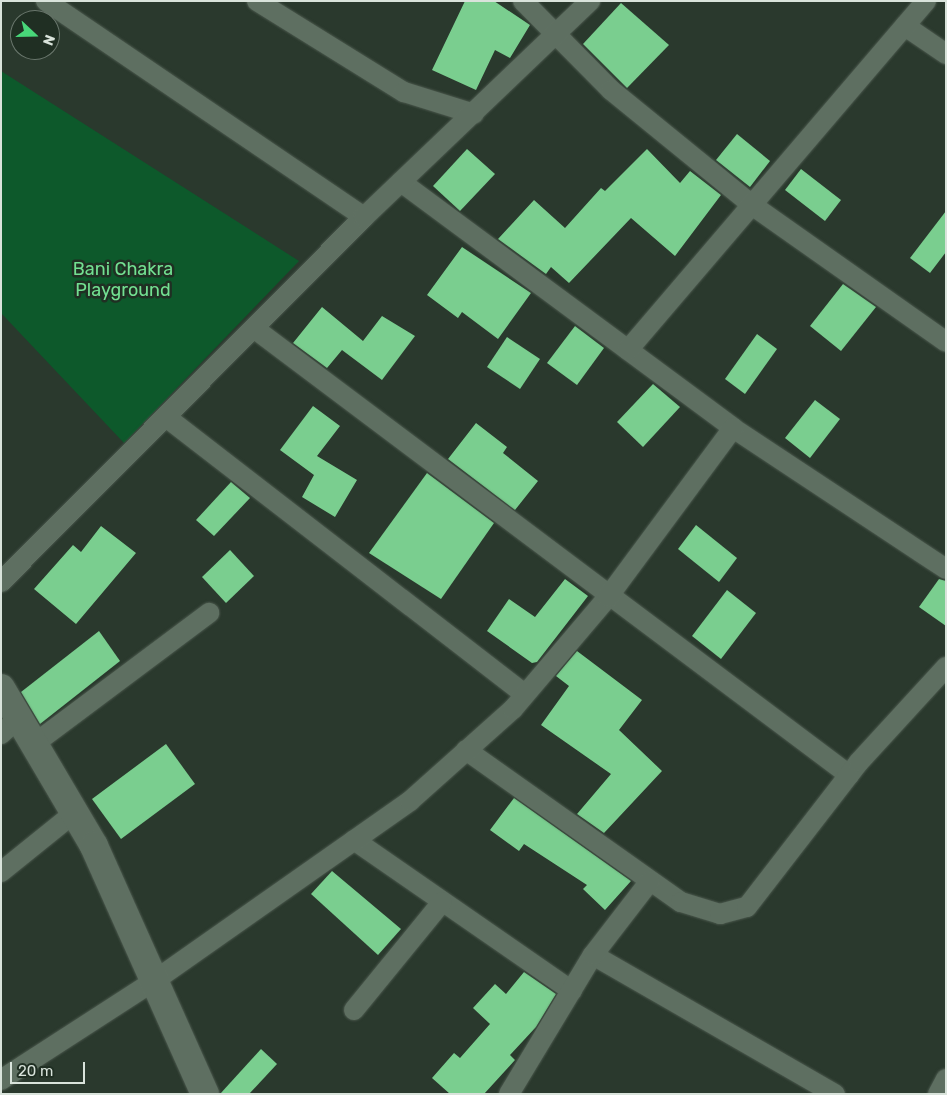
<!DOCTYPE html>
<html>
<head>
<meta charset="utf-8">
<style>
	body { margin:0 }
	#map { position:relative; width:947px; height:1095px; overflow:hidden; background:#2a392d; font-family:Rubik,sans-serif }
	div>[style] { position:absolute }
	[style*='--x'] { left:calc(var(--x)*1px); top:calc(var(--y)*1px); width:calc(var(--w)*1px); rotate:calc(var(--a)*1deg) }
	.green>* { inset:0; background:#0d592b }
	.building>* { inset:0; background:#7ace8f }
	.roads { filter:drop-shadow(0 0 1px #4a574c) drop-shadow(0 0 1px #4a574c) }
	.street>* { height:20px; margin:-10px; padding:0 10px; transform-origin:10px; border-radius:10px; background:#5e6f61 }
	.secondary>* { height:28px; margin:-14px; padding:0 14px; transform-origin:14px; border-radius:14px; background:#5e6f61 }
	span { translate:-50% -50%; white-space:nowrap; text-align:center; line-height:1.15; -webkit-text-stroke:5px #202f23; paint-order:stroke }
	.park-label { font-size:18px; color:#72e091 }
	.frame { position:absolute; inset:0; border:2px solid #d9e3db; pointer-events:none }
	.north { position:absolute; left:10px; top:10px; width:50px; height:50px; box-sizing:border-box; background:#202f23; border:1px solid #6a776d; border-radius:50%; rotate:111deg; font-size:14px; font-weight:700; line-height:20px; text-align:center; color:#d9e3db }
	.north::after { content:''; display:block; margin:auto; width:18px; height:22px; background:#48d779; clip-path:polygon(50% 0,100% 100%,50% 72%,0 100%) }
	.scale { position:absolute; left:10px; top:1062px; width:75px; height:22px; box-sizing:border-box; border:2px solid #d9e3db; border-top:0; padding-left:6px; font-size:15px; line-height:18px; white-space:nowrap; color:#d9e3db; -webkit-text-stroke:4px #202f23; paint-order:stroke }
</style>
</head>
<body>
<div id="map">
	<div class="green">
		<i style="clip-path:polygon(1px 71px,299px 261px,124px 443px,1px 313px)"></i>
	</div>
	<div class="building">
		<i style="clip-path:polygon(465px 1px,494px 1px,530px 25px,510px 58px,495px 50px,476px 90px,432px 70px)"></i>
		<i style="clip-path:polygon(621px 3px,669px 45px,627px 88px,583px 44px)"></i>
		<i style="clip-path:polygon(737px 134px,770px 161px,750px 187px,716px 160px)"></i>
		<i style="clip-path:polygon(467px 149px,495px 174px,460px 211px,433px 186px)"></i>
		<i style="clip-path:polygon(647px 149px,680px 183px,690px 171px,721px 195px,675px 256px,631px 218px,569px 283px,551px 267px,546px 274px,498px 239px,534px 200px,565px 228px,601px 188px,605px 191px)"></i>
		<i style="clip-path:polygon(801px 169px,841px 200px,825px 221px,785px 190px)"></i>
		<i style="clip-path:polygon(946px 211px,946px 252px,930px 273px,910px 258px)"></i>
		<i style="clip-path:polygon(462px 247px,531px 293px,498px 339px,462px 312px,458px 318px,427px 295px)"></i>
		<i style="clip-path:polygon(843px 284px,876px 307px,841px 351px,810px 326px)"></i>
		<i style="clip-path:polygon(322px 307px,363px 341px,382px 316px,415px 336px,382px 380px,342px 350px,327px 368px,293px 343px)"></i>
		<i style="clip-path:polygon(575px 326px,604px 348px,577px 385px,547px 363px)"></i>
		<i style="clip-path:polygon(757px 334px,777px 349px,745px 394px,725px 379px)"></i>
		<i style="clip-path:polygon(507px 337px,540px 359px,520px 389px,487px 367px)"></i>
		<i style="clip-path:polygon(653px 384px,680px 407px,643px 447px,617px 422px)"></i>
		<i style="clip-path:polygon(815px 400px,840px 419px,810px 458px,785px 438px)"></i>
		<i style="clip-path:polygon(313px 406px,340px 426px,317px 456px,357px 480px,335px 517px,302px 497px,314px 475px,280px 450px)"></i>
		<i style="clip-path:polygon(476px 423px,507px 447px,503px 453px,538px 481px,515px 510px,448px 459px)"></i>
		<i style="clip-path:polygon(427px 473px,494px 523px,441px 599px,369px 553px)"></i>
		<i style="clip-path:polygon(231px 482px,250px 498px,214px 536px,196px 520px)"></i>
		<i style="clip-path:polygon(696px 525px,737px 558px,719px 582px,678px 549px)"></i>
		<i style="clip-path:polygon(101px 526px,136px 553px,76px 624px,34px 589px,73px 545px,81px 552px)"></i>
		<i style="clip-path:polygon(230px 550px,254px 576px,226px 603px,202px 577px)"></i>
		<i style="clip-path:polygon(565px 579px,588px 596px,537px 662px,532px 663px,487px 631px,509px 599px,535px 617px)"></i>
		<i style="clip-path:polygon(939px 579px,946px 581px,946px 626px,919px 607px)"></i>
		<i style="clip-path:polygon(727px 590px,756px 613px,721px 659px,692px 636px)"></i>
		<i style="clip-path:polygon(99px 631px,120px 661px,40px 724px,21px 692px)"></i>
		<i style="clip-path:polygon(577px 651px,642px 700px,619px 730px,662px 771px,604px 833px,577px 814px,611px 774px,541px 725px,569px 686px,556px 676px)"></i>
		<i style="clip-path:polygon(166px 744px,195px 784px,121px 839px,92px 799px)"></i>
		<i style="clip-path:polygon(514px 798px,631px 881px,605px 910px,583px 889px,587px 885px,524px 844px,519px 851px,490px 830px)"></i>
		<i style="clip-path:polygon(332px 871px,401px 929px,378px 955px,311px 894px)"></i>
		<i style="clip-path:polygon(524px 972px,556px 994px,536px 1027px,510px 1055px,515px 1060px,484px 1094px,450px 1094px,432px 1078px,454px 1053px,460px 1058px,490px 1024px,473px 1008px,495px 984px,506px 994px)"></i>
		<i style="clip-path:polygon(261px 1049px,277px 1064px,249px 1094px,220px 1094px)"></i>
	</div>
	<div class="roads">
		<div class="street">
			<i style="--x:46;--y:1;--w:384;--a:34.2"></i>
			<i style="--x:257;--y:1;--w:173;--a:31.8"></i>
			<i style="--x:404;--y:92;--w:73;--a:17.4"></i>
			<i style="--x:523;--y:1;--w:125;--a:45.3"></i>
			<i style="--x:611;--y:90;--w:182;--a:39.2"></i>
			<i style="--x:752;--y:205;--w:237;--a:35.2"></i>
			<i style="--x:905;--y:26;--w:50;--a:34.3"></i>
			<i style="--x:401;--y:182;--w:413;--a:36.5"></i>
			<i style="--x:733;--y:428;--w:255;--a:33.5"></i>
			<i style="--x:255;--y:329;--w:743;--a:36.9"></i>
			<i style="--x:628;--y:350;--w:459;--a:-49.5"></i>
			<i style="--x:166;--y:417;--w:453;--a:37.7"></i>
			<i style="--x:1;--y:582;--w:515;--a:-45.16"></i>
			<i style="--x:364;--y:217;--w:313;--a:-43.7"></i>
			<i style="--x:1;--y:734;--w:24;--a:-42"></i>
			<i style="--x:34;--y:744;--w:219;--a:-36.8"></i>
			<i style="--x:466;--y:750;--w:263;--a:35.3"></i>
			<i style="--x:681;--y:902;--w:41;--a:17.1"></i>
			<i style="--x:720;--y:914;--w:28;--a:-15"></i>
			<i style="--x:747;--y:907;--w:183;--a:-52.3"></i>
			<i style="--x:859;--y:762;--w:129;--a:-47.5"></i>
			<i style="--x:354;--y:840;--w:265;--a:34.7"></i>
			<i style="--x:1;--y:872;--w:94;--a:-38.9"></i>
			<i style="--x:593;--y:955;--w:279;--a:29.9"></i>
			<i style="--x:354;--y:1010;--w:139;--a:-50.8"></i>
			<i style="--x:1;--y:1080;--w:182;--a:-32.9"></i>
			<i style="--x:154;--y:981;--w:313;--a:-35.1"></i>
			<i style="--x:410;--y:801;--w:138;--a:-41.8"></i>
			<i style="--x:513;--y:709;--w:147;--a:-49.7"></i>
			<i style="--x:608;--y:597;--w:210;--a:-53.5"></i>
			<i style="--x:509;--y:1094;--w:162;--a:-58.9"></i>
			<i style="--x:593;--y:955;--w:93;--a:-52.4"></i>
			<i style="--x:938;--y:1094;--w:17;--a:-62"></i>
		</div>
		<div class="secondary">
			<i style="--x:1;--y:688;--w:183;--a:59.5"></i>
			<i style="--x:94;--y:846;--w:272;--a:65.9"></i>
		</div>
	</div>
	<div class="park-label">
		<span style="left:123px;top:280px">Bani Chakra<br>Playground</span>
	</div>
	<div class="frame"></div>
	<div class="north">N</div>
	<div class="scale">20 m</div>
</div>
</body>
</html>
